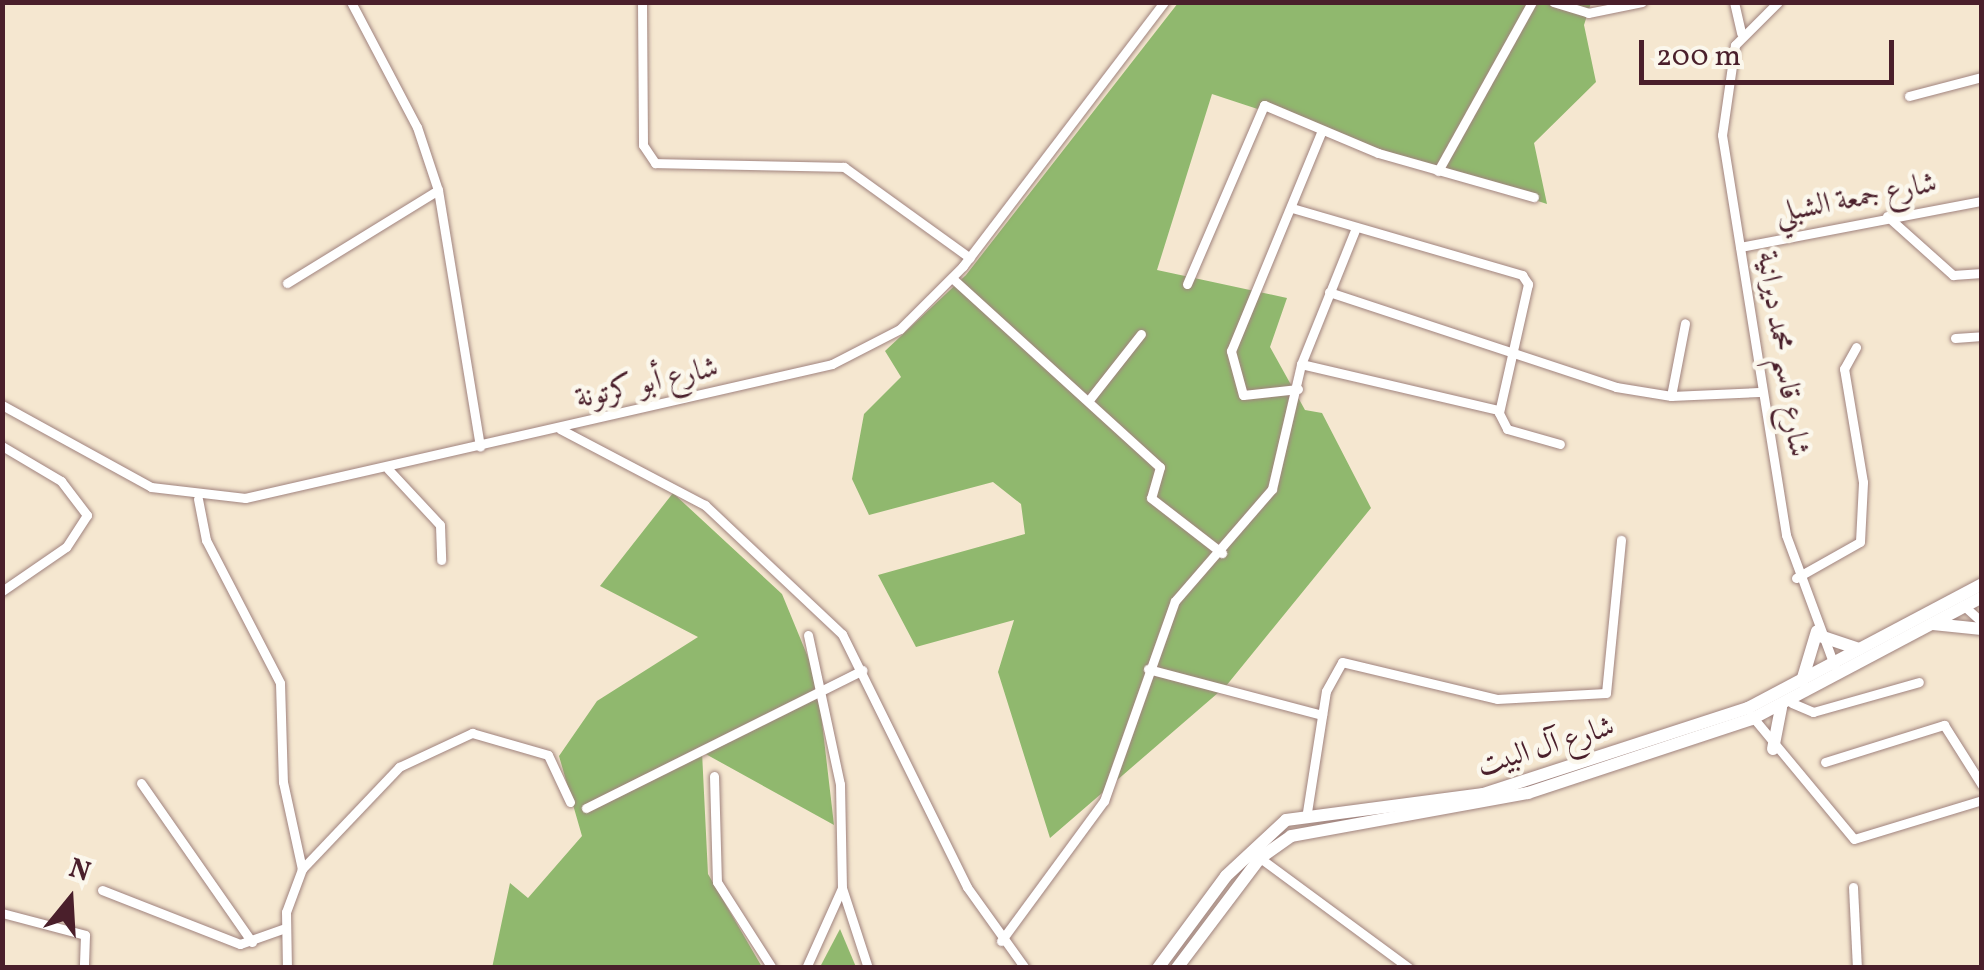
<!DOCTYPE html>
<html>
<head>
<meta charset="utf-8">
<style>
	body { margin:0 }
	#map { position:relative; width:1984px; height:970px; overflow:hidden; background:#f5e7d0; font-family:Vollkorn,Amiri,serif }
	div>[style] { position:absolute }
	[style*='--x'] { left:calc(var(--x)*1px); top:calc(var(--y)*1px); width:calc(var(--w)*1px); rotate:calc(var(--a)*1deg) }
	.forest>* { inset:0; background:#90b86e }
	.roads { filter:drop-shadow(0 0 2px #a0837e) drop-shadow(0 0 2px #a0837e) }
	.street>* { height:9px; margin:-4.5px; padding:0 4.5px; transform-origin:4.5px; border-radius:4.5px; background:#fff }
	.secondary>* { height:12px; margin:-6px; padding:0 6px; transform-origin:6px; border-radius:6px; background:#fff }
	span { translate:-50% -50%; white-space:nowrap; text-align:center; line-height:1.15; -webkit-text-stroke:9px #fbf7ec; paint-order:stroke }
	.street-label { font-size:30px; color:#4a1f2b }
	.frame { position:absolute; inset:0; border:5px solid #4a1f2b; pointer-events:none }
	.north { position:absolute; left:20px; top:850px; width:100px; height:100px; -webkit-text-stroke:8px #fbf7ec; paint-order:stroke; rotate:18deg; font-size:28px; font-weight:700; line-height:40px; text-align:center; color:#4a1f2b }
	.north::after { content:''; display:block; margin:auto; width:35px; height:45px; background:#4a1f2b; clip-path:polygon(50% 0,100% 100%,50% 72%,0 100%) }
	.scale { position:absolute; left:1639px; top:40px; width:255px; height:45px; box-sizing:border-box; border:5px solid #4a1f2b; border-top:0; padding-left:12px; font-size:30px; line-height:35px; white-space:nowrap; color:#4a1f2b; -webkit-text-stroke:8px #fbf7ec; paint-order:stroke }
</style>
</head>
<body>
<div id="map">
	<div class="forest">
		<i style="clip-path:polygon(1178px 3px,1591px 3px,1584px 25px,1596px 82px,1534px 143px,1547px 204px,1212px 94px,1157px 270px,1287px 298px,1270px 347px,1305px 410px,1322px 413px,1371px 508px,1226px 686px,1050px 838px,998px 672px,1014px 620px,916px 647px,878px 575px,1025px 534px,1021px 504px,993px 482px,869px 515px,852px 479px,864px 414px,901px 377px,885px 351px,966px 275px)"></i>
		<i style="clip-path:polygon(673px 493px,782px 594px,817px 679px,834px 825px,702px 752px,708px 874px,762px 967px,492px 968px,510px 883px,528px 898px,582px 836px,559px 756px,597px 701px,698px 637px,600px 586px)"></i>
		<i style="clip-path:polygon(840px 929px,856px 967px,820px 967px)"></i>
	</div>
	<div class="roads">
		<div class="street">
			<i style="--x:351;--y:2;--w:141;--a:62.2"></i>
			<i style="--x:417;--y:127;--w:66;--a:71.6"></i>
			<i style="--x:438;--y:190;--w:260;--a:80.7"></i>
			<i style="--x:642;--y:2;--w:143;--a:89.6"></i>
			<i style="--x:643;--y:145;--w:22;--a:56"></i>
			<i style="--x:655;--y:163;--w:189;--a:1.2"></i>
			<i style="--x:844;--y:167;--w:155;--a:35.8"></i>
			<i style="--x:1553;--y:2;--w:37;--a:17"></i>
			<i style="--x:1588;--y:13;--w:55;--a:-11.5"></i>
			<i style="--x:1734;--y:2;--w:32;--a:77"></i>
			<i style="--x:1778;--y:2;--w:61;--a:135"></i>
			<i style="--x:1735;--y:45;--w:91;--a:98.2"></i>
			<i style="--x:1722;--y:135;--w:405;--a:80.9"></i>
			<i style="--x:1786;--y:535;--w:139;--a:69.7"></i>
			<i style="--x:1909;--y:96;--w:75;--a:-14.6"></i>
			<i style="--x:1438;--y:171;--w:193;--a:-60.9"></i>
			<i style="--x:1292;--y:208;--w:240;--a:16.2"></i>
			<i style="--x:1522;--y:275;--w:11;--a:56"></i>
			<i style="--x:1528;--y:284;--w:132;--a:102.7"></i>
			<i style="--x:1499;--y:413;--w:18;--a:63"></i>
			<i style="--x:1507;--y:429;--w:55;--a:15.8"></i>
			<i style="--x:1887;--y:216;--w:89;--a:41.8"></i>
			<i style="--x:1953;--y:275;--w:29;--a:-4"></i>
			<i style="--x:1355;--y:230;--w:144;--a:111.9"></i>
			<i style="--x:1301;--y:364;--w:203;--a:13.1"></i>
			<i style="--x:1740;--y:247;--w:246;--a:-10.8"></i>
			<i style="--x:952;--y:278;--w:281;--a:42.3"></i>
			<i style="--x:1160;--y:467;--w:32;--a:106"></i>
			<i style="--x:1151;--y:498;--w:90;--a:37.8"></i>
			<i style="--x:287;--y:283;--w:177;--a:-31.6"></i>
			<i style="--x:1187;--y:284;--w:195;--a:-66.7"></i>
			<i style="--x:1264;--y:105;--w:124;--a:22.8"></i>
			<i style="--x:1378;--y:153;--w:162;--a:15.8"></i>
			<i style="--x:1329;--y:292;--w:302;--a:18.3"></i>
			<i style="--x:1616;--y:387;--w:56;--a:9.3"></i>
			<i style="--x:1671;--y:396;--w:88;--a:-2.6"></i>
			<i style="--x:1955;--y:338;--w:27;--a:-4"></i>
			<i style="--x:1298;--y:389;--w:55;--a:173.8"></i>
			<i style="--x:1243;--y:395;--w:46;--a:-105.3"></i>
			<i style="--x:1231;--y:351;--w:239;--a:-67.6"></i>
			<i style="--x:1671;--y:396;--w:74;--a:-79.1"></i>
			<i style="--x:1089;--y:400;--w:84;--a:-51.8"></i>
			<i style="--x:2;--y:405;--w:170;--a:28.8"></i>
			<i style="--x:151;--y:487;--w:95;--a:6.7"></i>
			<i style="--x:245;--y:498;--w:602;--a:-12.86"></i>
			<i style="--x:832;--y:364;--w:76;--a:-27.2"></i>
			<i style="--x:900;--y:329;--w:89;--a:-45"></i>
			<i style="--x:963;--y:266;--w:332;--a:-52.7"></i>
			<i style="--x:560;--y:429;--w:164;--a:27.7"></i>
			<i style="--x:705;--y:505;--w:188;--a:43.3"></i>
			<i style="--x:842;--y:634;--w:282;--a:63.7"></i>
			<i style="--x:967;--y:887;--w:100;--a:54.4"></i>
			<i style="--x:2;--y:446;--w:69;--a:30.7"></i>
			<i style="--x:61;--y:481;--w:43;--a:52.6"></i>
			<i style="--x:87;--y:515;--w:38;--a:123"></i>
			<i style="--x:66;--y:547;--w:78;--a:145.5"></i>
			<i style="--x:388;--y:469;--w:76;--a:47.1"></i>
			<i style="--x:440;--y:525;--w:35;--a:88"></i>
			<i style="--x:198;--y:499;--w:42;--a:79"></i>
			<i style="--x:206;--y:540;--w:161;--a:62.6"></i>
			<i style="--x:280;--y:683;--w:99;--a:88.3"></i>
			<i style="--x:283;--y:782;--w:89;--a:77.7"></i>
			<i style="--x:302;--y:869;--w:46;--a:110.4"></i>
			<i style="--x:286;--y:912;--w:56;--a:89"></i>
			<i style="--x:1796;--y:578;--w:73;--a:-29.4"></i>
			<i style="--x:1860;--y:542;--w:60;--a:-87.1"></i>
			<i style="--x:1863;--y:482;--w:115;--a:-99.5"></i>
			<i style="--x:1844;--y:369;--w:25;--a:-61"></i>
			<i style="--x:1963;--y:605;--w:25;--a:42"></i>
			<i style="--x:808;--y:635;--w:152;--a:77.9"></i>
			<i style="--x:840;--y:784;--w:104;--a:88.9"></i>
			<i style="--x:842;--y:888;--w:84;--a:72"></i>
			<i style="--x:1148;--y:669;--w:180;--a:14.8"></i>
			<i style="--x:1792;--y:703;--w:23;--a:23"></i>
			<i style="--x:1813;--y:712;--w:110;--a:-15.8"></i>
			<i style="--x:1751;--y:715;--w:161;--a:50.3"></i>
			<i style="--x:1854;--y:839;--w:134;--a:-16.9"></i>
			<i style="--x:1825;--y:762;--w:125;--a:-17.3"></i>
			<i style="--x:1944;--y:725;--w:71;--a:57.7"></i>
			<i style="--x:714;--y:776;--w:106;--a:88.4"></i>
			<i style="--x:717;--y:882;--w:102;--a:57.4"></i>
			<i style="--x:141;--y:783;--w:194;--a:55.1"></i>
			<i style="--x:586;--y:808;--w:309;--a:-26.5"></i>
			<i style="--x:1307;--y:812;--w:122;--a:-81.1"></i>
			<i style="--x:1326;--y:691;--w:33;--a:-61"></i>
			<i style="--x:1342;--y:662;--w:159;--a:13.4"></i>
			<i style="--x:1497;--y:699;--w:109;--a:-3.2"></i>
			<i style="--x:1606;--y:693;--w:154;--a:-84.4"></i>
			<i style="--x:1260;--y:858;--w:185;--a:36.4"></i>
			<i style="--x:302;--y:869;--w:141;--a:-46.4"></i>
			<i style="--x:399;--y:767;--w:81;--a:-25"></i>
			<i style="--x:472;--y:733;--w:79;--a:16.1"></i>
			<i style="--x:548;--y:755;--w:52;--a:64.9"></i>
			<i style="--x:1853;--y:887;--w:81;--a:87.2"></i>
			<i style="--x:102;--y:890;--w:148;--a:21.4"></i>
			<i style="--x:240;--y:944;--w:48;--a:-19.6"></i>
			<i style="--x:2;--y:913;--w:86;--a:14.8"></i>
			<i style="--x:85;--y:935;--w:33;--a:92"></i>
			<i style="--x:1001;--y:941;--w:174;--a:-53.7"></i>
			<i style="--x:1104;--y:801;--w:212;--a:-70.5"></i>
			<i style="--x:1175;--y:601;--w:148;--a:-49.1"></i>
			<i style="--x:1272;--y:489;--w:128;--a:-76.9"></i>
			<i style="--x:806;--y:968;--w:88;--a:-65.8"></i>
		</div>
		<div class="secondary">
			<i style="--x:1933;--y:624;--w:49;--a:5.8"></i>
			<i style="--x:1820;--y:636;--w:41;--a:18.4"></i>
			<i style="--x:1802;--y:681;--w:52;--a:-73.3"></i>
			<i style="--x:1773;--y:749;--w:42;--a:-79"></i>
			<i style="--x:1158;--y:968;--w:114;--a:-53.5"></i>
			<i style="--x:1226;--y:876;--w:82;--a:-43"></i>
			<i style="--x:1286;--y:820;--w:199;--a:-7.5"></i>
			<i style="--x:1483;--y:794;--w:279;--a:-18"></i>
			<i style="--x:1748;--y:708;--w:265;--a:-27.9"></i>
			<i style="--x:1177;--y:968;--w:138;--a:-53"></i>
			<i style="--x:1260;--y:858;--w:38;--a:-35"></i>
			<i style="--x:1291;--y:836;--w:241;--a:-10.3"></i>
			<i style="--x:1528;--y:793;--w:236;--a:-18.3"></i>
			<i style="--x:1752;--y:719;--w:260;--a:-27.9"></i>
		</div>
	</div>
	<div class="street-label">
		<span style="left:1856px;top:199px;rotate:-11deg">شارع جمعة الشبلي</span>
		<span style="left:1782px;top:354px;rotate:81deg">شارع قاسم محمد ديرانية</span>
		<span style="left:647px;top:384px;rotate:-13deg">شارع أبو كرتونة</span>
		<span style="left:1546px;top:747px;rotate:-17deg">شارع آل البيت</span>
	</div>
	<div class="frame"></div>
	<div class="north">N</div>
	<div class="scale">200 m</div>
</div>
</body>
</html>
